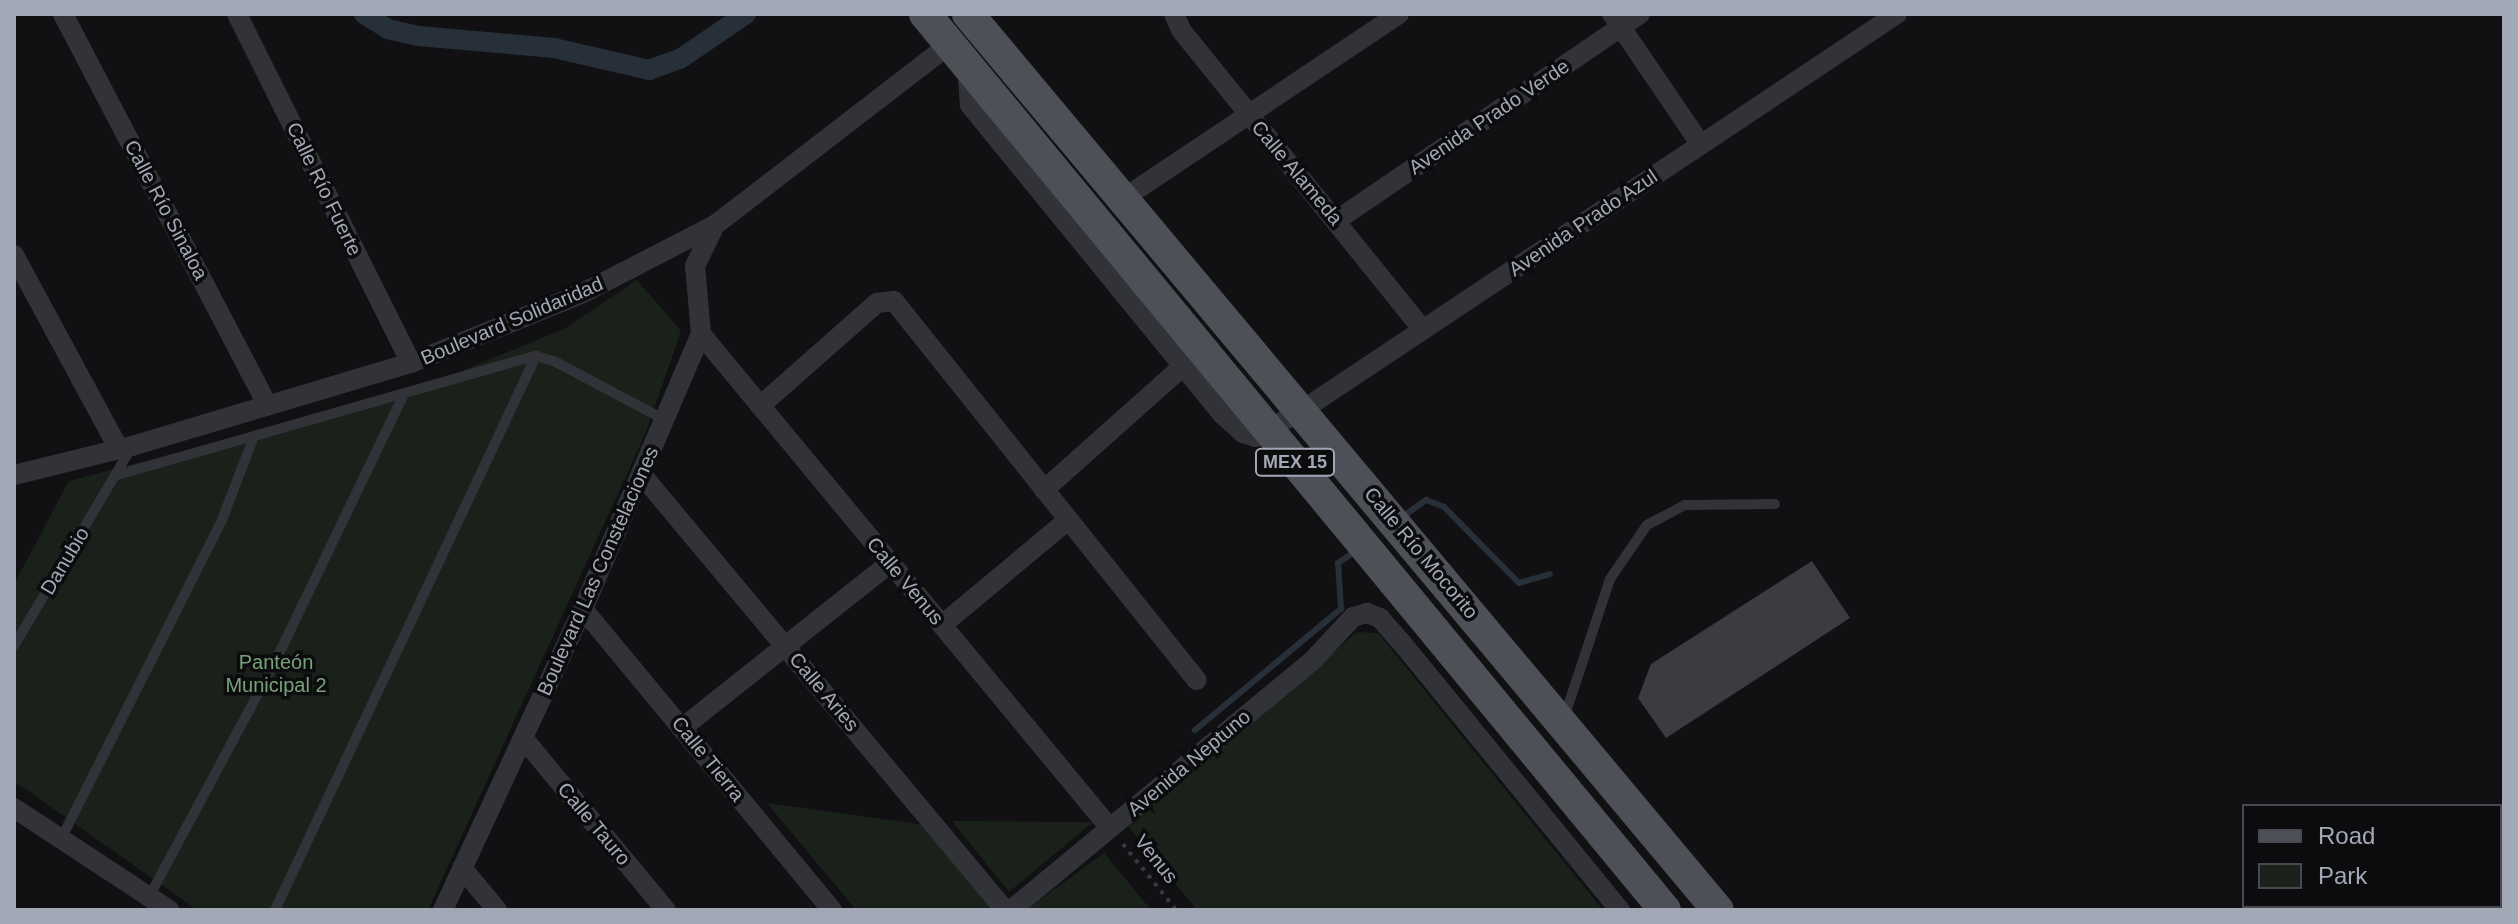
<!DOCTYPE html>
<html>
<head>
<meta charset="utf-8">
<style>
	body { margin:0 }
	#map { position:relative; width:2518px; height:924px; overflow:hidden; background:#111113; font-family:Helvetica,sans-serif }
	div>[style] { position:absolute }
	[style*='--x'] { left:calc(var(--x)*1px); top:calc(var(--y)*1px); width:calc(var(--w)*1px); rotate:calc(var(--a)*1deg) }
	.green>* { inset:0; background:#19211a }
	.stream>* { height:6px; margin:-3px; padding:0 3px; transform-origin:3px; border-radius:3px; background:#273038 }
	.canal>* { height:20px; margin:-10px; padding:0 10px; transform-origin:10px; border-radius:10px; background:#273038 }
	.building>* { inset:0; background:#3b3c41 }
	.path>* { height:4px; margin-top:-2px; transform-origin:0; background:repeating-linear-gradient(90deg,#383a40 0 4px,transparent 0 10px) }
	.service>* { height:10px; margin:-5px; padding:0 5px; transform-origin:5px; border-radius:5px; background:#323339 }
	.minor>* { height:20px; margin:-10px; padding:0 10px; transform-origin:10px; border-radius:10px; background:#323339 }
	.primary>* { height:32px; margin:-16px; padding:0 16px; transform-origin:16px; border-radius:16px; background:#4e5058 }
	span { translate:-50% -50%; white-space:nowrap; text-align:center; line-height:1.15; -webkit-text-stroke:7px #0c0c0e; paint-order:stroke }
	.shield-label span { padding:2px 6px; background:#0c0c0e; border:2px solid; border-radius:6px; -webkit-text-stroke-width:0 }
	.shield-label { font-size:18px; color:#a2a8b5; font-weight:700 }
	.street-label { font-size:20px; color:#a2a8b5 }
	.park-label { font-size:20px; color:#77a279 }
	.frame { position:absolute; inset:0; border:16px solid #a2a8b5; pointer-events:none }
	.legend { position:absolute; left:2242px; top:804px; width:260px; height:104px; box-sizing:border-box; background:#0c0c0e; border:2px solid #484a51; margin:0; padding:10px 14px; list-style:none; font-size:24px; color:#a2a8b5 }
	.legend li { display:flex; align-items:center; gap:16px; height:40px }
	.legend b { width:40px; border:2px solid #484a51 }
</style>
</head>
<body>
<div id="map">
	<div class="green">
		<i style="clip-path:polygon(637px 280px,681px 331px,646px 432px,428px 910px,197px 910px,14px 781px,14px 584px,69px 481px,415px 390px,564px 329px)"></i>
		<i style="clip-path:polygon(1357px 632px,1378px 633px,1603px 910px,1197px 910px,1128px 826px)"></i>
		<i style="clip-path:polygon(767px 803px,926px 825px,993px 906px,988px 910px,856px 910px)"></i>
		<i style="clip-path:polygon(952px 821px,1093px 822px,1009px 892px)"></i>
		<i style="clip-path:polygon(1104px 853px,1151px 910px,1026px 910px)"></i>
	</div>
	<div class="stream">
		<i style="--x:1401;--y:518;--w:31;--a:-36"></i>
		<i style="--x:1426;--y:500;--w:19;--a:21"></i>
		<i style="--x:1444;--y:507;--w:107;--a:45.4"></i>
		<i style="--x:1519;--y:583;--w:32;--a:-16"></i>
		<i style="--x:1195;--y:730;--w:190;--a:-39.7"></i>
		<i style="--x:1341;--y:609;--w:46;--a:-93.7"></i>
		<i style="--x:1338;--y:563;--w:23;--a:-34"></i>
	</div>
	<div class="canal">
		<i style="--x:364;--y:14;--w:28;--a:32"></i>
		<i style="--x:388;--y:29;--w:31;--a:13"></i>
		<i style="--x:418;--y:36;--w:137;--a:5"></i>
		<i style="--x:554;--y:48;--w:98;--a:13"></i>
		<i style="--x:649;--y:70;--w:33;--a:-20"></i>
		<i style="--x:680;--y:59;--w:80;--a:-34.3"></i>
	</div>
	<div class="building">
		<i style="clip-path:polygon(1812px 561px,1850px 618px,1666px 738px,1638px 698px,1651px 664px)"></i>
	</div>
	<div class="path">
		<i style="--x:1123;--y:844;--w:85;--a:51.2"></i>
	</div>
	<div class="service">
		<i style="--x:117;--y:475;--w:436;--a:-15.9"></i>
		<i style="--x:14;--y:646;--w:230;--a:-59.4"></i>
		<i style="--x:1564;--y:718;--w:146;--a:-71.7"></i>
		<i style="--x:1610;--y:579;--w:65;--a:-55.6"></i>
		<i style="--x:1647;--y:525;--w:43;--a:-27.8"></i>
		<i style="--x:1685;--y:505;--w:90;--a:-0.6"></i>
		<i style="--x:61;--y:839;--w:357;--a:-63.2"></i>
		<i style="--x:222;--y:520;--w:87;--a:-69.1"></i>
		<i style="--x:149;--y:897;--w:267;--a:-61.8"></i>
		<i style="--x:275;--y:662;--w:295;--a:-64.3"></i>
		<i style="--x:275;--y:910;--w:612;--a:-64.77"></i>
		<i style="--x:536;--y:356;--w:19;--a:16"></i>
		<i style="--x:554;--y:361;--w:126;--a:28"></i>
	</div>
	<div class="minor">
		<i style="--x:63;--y:14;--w:442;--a:62.4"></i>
		<i style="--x:237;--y:14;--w:390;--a:63.5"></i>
		<i style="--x:1174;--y:14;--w:17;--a:66"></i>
		<i style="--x:1181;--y:30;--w:385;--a:51.1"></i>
		<i style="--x:1612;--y:14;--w:158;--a:55.8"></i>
		<i style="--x:967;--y:64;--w:41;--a:85.8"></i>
		<i style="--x:970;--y:105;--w:399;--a:50.8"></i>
		<i style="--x:1222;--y:414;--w:28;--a:42"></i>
		<i style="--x:1243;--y:433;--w:13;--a:18"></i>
		<i style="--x:1255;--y:437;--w:53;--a:-29.5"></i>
		<i style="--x:1301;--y:411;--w:716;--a:-33.67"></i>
		<i style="--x:1124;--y:198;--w:331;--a:-33.8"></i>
		<i style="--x:1337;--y:220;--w:366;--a:-34.2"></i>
		<i style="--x:14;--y:255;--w:221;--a:61.6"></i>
		<i style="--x:701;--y:334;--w:641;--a:50.38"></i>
		<i style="--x:760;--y:406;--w:156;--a:-41.4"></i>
		<i style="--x:877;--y:303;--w:17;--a:-7"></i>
		<i style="--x:894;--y:301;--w:485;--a:51.4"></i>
		<i style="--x:14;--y:475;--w:122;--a:-13.8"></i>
		<i style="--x:132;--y:446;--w:291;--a:-16.6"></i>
		<i style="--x:411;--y:363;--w:186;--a:-22.1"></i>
		<i style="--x:583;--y:293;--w:148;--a:-27.3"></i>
		<i style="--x:715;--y:225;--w:297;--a:-37.6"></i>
		<i style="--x:642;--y:475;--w:567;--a:50.16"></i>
		<i style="--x:1044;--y:490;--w:186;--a:-41.7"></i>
		<i style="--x:583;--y:609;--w:391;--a:50.4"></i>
		<i style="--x:942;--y:625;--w:164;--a:-39.8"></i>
		<i style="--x:682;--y:728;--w:265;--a:-38.4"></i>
		<i style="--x:523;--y:738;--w:224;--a:50.3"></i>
		<i style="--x:14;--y:808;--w:186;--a:33.3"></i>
		<i style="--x:462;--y:868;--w:55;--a:50.2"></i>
		<i style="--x:443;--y:910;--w:332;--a:-65.1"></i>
		<i style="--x:583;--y:609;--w:299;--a:-66.8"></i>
		<i style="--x:701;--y:334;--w:68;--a:-95"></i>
		<i style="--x:695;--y:266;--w:46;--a:-64"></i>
		<i style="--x:1011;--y:910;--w:393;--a:-39.6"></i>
		<i style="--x:1314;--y:659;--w:57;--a:-47.1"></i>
		<i style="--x:1353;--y:617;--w:15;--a:-16"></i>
		<i style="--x:1367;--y:613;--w:14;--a:21"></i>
		<i style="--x:1380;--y:618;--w:33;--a:49"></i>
		<i style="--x:1402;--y:643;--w:345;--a:50.8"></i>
	</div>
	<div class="primary">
		<i style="--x:925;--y:14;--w:1162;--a:50.45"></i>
		<i style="--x:968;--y:14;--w:1168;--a:50.07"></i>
	</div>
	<div class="shield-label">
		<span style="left:1295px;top:462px">MEX 15</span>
	</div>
	<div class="street-label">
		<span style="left:1489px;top:117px;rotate:-34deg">Avenida Prado Verde</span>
		<span style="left:1297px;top:173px;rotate:50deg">Calle Alameda</span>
		<span style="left:324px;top:189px;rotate:64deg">Calle Río Fuerte</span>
		<span style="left:166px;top:210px;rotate:62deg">Calle Río Sinaloa</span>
		<span style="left:1583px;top:223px;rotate:-34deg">Avenida Prado Azul</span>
		<span style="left:512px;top:321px;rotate:-23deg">Boulevard Solidaridad</span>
		<span style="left:1421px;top:553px;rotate:50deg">Calle Río Mocorito</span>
		<span style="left:65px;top:561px;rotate:-59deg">Danubio</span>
		<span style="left:598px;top:571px;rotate:-66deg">Boulevard Las Constelaciones</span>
		<span style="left:905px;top:581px;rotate:50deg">Calle Venus</span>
		<span style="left:824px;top:692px;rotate:50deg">Calle Aries</span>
		<span style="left:708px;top:759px;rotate:51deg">Calle Tierra</span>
		<span style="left:1189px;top:763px;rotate:-40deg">Avenida Neptuno</span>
		<span style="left:594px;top:824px;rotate:50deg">Calle Tauro</span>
		<span style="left:1156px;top:859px;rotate:51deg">Venus</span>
	</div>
	<div class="park-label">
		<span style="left:276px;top:674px">Panteón<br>Municipal 2</span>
	</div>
	<div class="frame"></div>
	<ul class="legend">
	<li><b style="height:10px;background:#4e5058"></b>Road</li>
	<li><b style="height:22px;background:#19211a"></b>Park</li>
	</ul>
</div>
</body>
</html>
